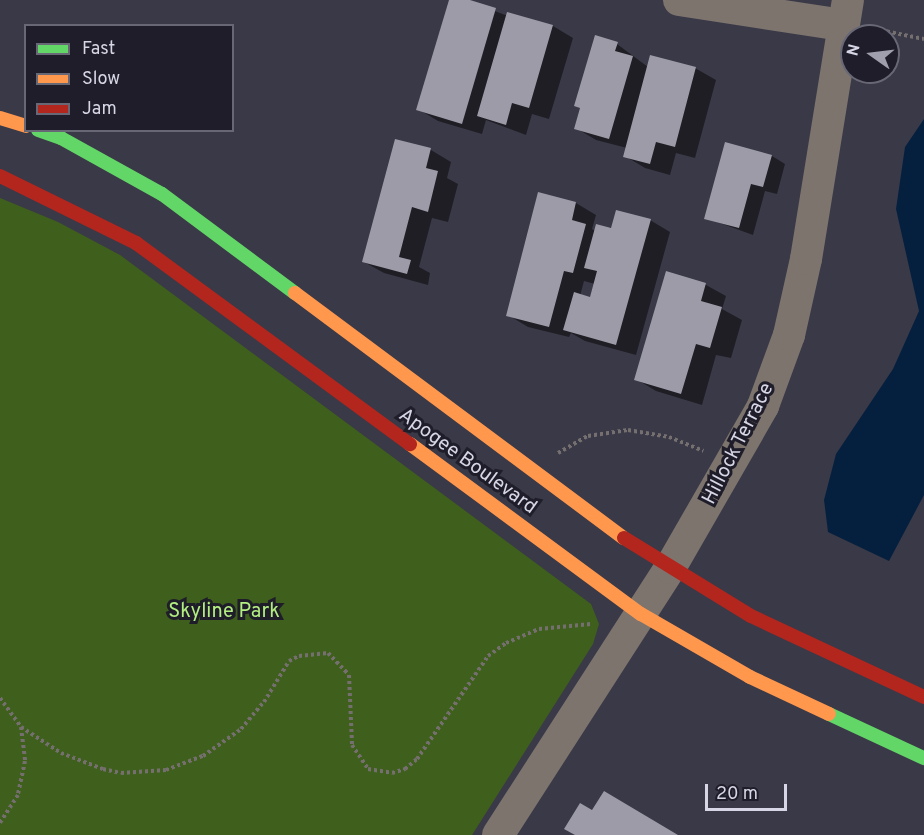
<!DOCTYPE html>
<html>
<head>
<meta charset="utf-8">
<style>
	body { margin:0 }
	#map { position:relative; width:924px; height:835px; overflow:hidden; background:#3a3947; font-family:Overpass,sans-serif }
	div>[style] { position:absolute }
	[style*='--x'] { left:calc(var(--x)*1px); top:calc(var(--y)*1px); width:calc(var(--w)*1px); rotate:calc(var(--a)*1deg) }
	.green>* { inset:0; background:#3f601d }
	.water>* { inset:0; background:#05203f }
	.shadow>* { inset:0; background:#0007 }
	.building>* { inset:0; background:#9c9ba7 }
	.path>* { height:4px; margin-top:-2px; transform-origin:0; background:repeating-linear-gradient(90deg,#756f6f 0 3px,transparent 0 6px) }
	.street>* { height:32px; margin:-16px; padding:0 16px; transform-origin:16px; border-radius:16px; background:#7d746e }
	.fast>* { height:14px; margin:-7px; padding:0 7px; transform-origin:7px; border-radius:7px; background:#63d668 }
	.slow>* { height:14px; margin:-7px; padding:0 7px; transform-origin:7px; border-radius:7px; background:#ff974d }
	.jam>* { height:14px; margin:-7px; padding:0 7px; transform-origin:7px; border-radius:7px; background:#b3261e }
	span { translate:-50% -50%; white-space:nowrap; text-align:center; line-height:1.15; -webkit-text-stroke:6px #1e1d29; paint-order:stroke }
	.street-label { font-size:20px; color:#d7d6e6 }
	.park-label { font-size:20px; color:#b3ee81 }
	.legend { position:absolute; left:24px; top:24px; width:210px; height:108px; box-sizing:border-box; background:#1e1d29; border:2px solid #686775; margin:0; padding:8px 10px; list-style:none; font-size:18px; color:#d7d6e6 }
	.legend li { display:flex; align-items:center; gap:12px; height:30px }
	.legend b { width:30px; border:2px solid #686775 }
	.north { position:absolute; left:840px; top:24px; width:60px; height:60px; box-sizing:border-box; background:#1e1d29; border:2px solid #686775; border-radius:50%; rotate:284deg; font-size:16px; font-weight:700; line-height:24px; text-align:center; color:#d7d6e6 }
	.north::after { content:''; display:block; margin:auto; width:21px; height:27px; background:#a09fae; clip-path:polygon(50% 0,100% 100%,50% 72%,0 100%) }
	.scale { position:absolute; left:705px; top:784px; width:82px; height:27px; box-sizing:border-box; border:3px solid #d7d6e6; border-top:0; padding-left:8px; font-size:18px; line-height:21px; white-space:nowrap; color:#d7d6e6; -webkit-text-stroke:4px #1e1d29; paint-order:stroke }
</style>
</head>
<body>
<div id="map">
	<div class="green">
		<i style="clip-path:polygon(0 198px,58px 222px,120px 255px,591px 604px,599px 624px,593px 644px,472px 835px,0 835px)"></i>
	</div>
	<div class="water">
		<i style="clip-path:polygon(924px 119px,924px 495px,889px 561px,828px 532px,824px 500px,836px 454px,893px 369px,919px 311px,896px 209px,905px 147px)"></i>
	</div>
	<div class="shadow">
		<i style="clip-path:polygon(451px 0,465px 0,508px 16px,553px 26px,573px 38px,549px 119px,532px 114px,526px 135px,486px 120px,482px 134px,438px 121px,418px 109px)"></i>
		<i style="clip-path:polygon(617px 44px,648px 67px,695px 68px,716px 80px,695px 158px,676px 153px,670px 175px,645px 168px,625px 156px,627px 148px,596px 140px,576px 128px)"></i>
		<i style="clip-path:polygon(396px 141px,431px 150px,451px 162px,447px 178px,458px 184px,448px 222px,432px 218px,419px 267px,430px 273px,428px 285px,384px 273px,364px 262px)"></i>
		<i style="clip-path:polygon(727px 144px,772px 156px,785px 164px,777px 194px,765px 191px,753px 235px,706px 218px)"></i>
		<i style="clip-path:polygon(evenodd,576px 203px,596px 215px,592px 229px,595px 231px,650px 220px,670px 232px,636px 355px,585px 341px,571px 333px,569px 337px,528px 327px,508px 315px,576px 203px,584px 281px,595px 284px,591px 299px,580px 296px,584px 281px)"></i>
		<i style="clip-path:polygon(667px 273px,706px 285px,726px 296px,722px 309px,742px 320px,731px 358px,716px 355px,702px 405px,656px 391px,636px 379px)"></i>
	</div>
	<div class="building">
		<i style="clip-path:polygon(449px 0,470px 0,496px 8px,462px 124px,416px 110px)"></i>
		<i style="clip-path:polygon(507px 12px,553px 25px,529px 108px,512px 103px,506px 125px,477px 116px)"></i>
		<i style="clip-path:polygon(595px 35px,618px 42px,615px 51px,633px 56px,609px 139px,574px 129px,580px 108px,574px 106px)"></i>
		<i style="clip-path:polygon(650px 55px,696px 67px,675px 147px,656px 142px,650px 164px,623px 157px)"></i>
		<i style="clip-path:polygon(395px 139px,431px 148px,426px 168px,438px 171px,428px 212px,412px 207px,399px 257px,411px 260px,407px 274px,362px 262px)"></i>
		<i style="clip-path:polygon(725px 142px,772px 155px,763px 187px,751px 184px,739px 228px,704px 219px)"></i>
		<i style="clip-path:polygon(538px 192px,576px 202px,572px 220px,586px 224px,573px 273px,564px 271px,549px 327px,506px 316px)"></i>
		<i style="clip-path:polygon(616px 210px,651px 219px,616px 345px,563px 330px,574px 292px,590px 297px,597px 271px,584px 268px,596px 224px,611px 228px)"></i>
		<i style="clip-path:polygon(666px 271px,706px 283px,701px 301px,722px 307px,710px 348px,696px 344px,681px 394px,634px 380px)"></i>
		<i style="clip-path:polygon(604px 791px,678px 835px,575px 835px,564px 829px,580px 803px,592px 810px)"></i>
	</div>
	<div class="path">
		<i style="--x:875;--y:29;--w:50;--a:11.5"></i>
		<i style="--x:558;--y:453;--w:34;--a:-30"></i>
		<i style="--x:588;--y:436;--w:40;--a:-8.5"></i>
		<i style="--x:628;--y:430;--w:42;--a:9.7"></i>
		<i style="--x:669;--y:437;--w:37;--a:22"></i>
		<i style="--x:0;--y:698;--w:36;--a:54"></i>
		<i style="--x:21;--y:727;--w:34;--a:83"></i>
		<i style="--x:25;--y:761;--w:35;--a:102"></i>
		<i style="--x:18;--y:795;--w:33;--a:123"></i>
		<i style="--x:21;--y:727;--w:48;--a:33"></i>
		<i style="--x:61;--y:753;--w:45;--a:20.9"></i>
		<i style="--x:103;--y:769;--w:18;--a:13"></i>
		<i style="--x:121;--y:773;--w:45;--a:-3.8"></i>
		<i style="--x:166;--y:770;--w:40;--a:-21"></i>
		<i style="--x:203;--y:756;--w:47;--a:-35.4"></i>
		<i style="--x:241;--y:729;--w:35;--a:-50"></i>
		<i style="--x:264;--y:702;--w:48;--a:-58.6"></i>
		<i style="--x:289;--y:661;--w:11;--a:-27"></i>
		<i style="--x:299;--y:656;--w:29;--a:-6"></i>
		<i style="--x:328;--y:653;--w:30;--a:46"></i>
		<i style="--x:349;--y:675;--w:70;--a:87.5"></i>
		<i style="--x:352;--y:745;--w:29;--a:56"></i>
		<i style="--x:368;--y:769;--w:24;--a:9"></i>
		<i style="--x:392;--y:773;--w:14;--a:-17"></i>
		<i style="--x:405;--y:769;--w:16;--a:-40"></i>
		<i style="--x:417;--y:759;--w:125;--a:-55.4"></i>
		<i style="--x:488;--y:656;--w:22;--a:-36"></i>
		<i style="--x:506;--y:643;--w:36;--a:-23"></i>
		<i style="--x:539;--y:629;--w:52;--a:-5.5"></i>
	</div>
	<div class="street">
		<i style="--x:679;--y:0;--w:166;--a:8.7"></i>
		<i style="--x:498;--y:835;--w:318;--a:-57.2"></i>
		<i style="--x:670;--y:568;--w:187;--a:-60.1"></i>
		<i style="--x:763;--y:406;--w:76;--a:-69.9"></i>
		<i style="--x:789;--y:335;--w:78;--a:-77.4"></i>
		<i style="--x:806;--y:259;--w:262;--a:-80.8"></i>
	</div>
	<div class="fast">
		<i style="--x:38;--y:130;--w:24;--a:19"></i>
		<i style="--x:61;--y:138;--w:115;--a:29"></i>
		<i style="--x:162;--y:194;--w:166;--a:36.7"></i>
		<i style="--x:829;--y:714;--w:105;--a:24.9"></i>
	</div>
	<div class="slow">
		<i style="--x:0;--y:118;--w:27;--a:17"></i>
		<i style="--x:295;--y:293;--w:410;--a:36.7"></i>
		<i style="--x:410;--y:444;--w:287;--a:36.4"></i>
		<i style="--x:641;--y:614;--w:126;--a:30"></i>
		<i style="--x:750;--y:677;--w:87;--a:25.1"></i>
	</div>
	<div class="jam">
		<i style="--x:0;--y:176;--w:152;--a:26.2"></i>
		<i style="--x:136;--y:243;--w:340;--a:36.3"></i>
		<i style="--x:624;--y:538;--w:149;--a:31.6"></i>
		<i style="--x:751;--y:616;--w:191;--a:25.1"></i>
	</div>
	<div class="street-label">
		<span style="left:739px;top:444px;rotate:-63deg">Hillock Terrace</span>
		<span style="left:467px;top:462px;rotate:36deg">Apogee Boulevard</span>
	</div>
	<div class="park-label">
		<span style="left:224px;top:612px">Skyline Park</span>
	</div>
	<ul class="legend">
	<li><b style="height:8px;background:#63d668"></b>Fast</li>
	<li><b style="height:8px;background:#ff974d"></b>Slow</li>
	<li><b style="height:8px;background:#b3261e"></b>Jam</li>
	</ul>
	<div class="north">N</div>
	<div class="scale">20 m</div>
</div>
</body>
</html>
